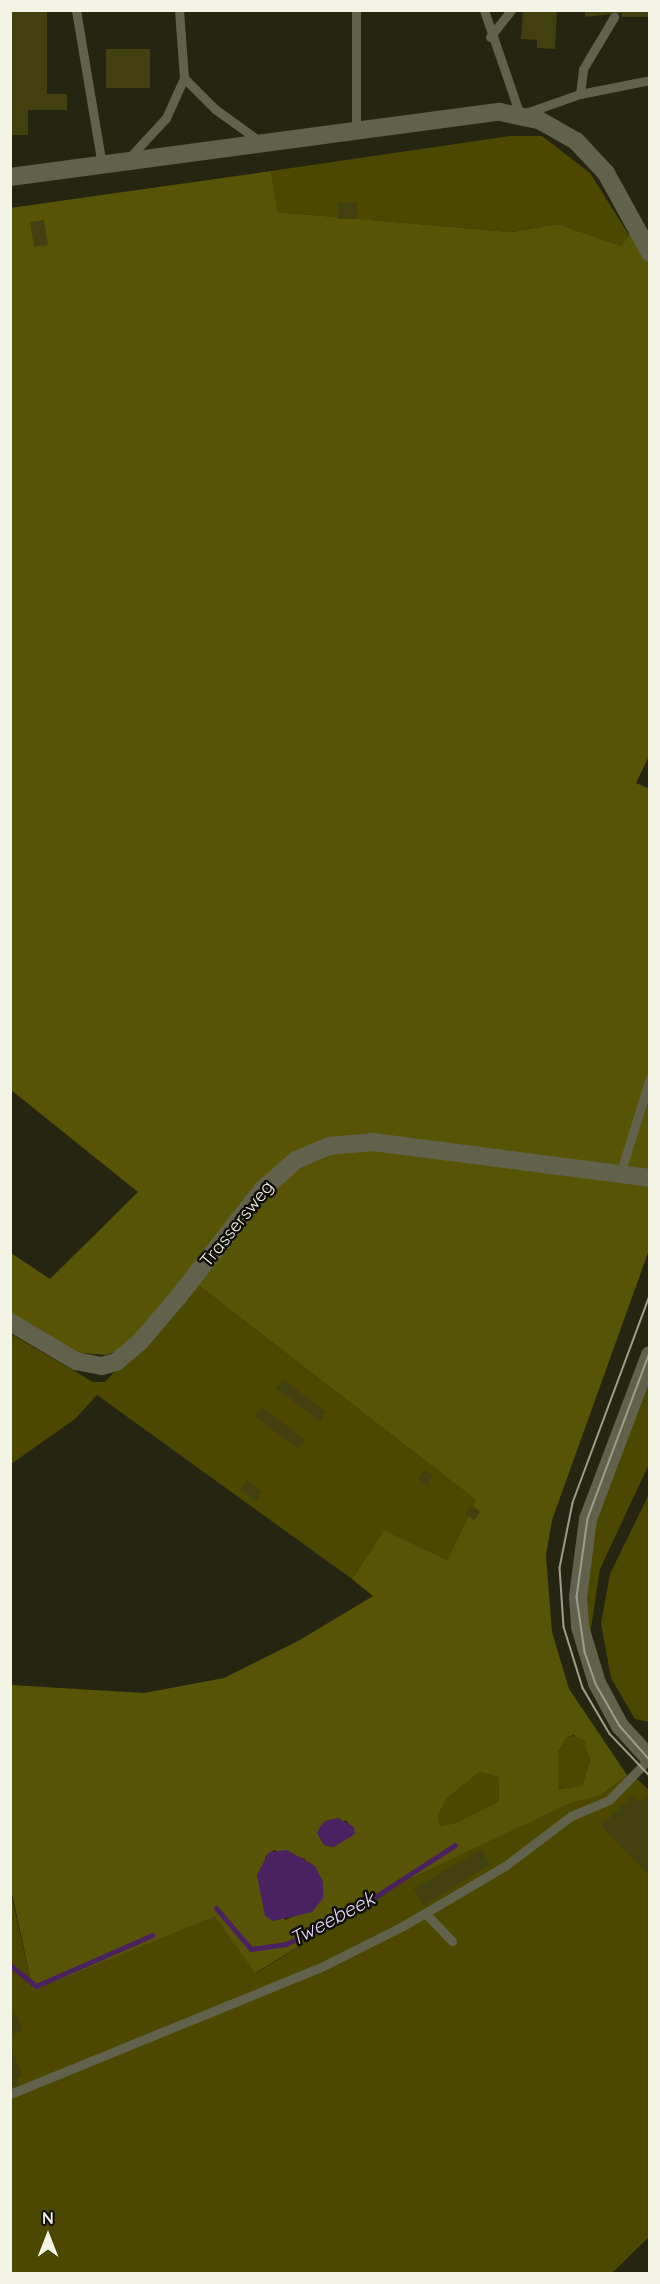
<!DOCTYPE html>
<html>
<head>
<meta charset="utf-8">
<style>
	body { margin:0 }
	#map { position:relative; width:660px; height:2284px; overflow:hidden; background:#262511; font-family:Quicksand,sans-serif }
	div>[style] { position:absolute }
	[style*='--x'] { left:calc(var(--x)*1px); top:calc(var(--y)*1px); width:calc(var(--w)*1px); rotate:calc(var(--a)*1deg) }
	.green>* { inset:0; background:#4c4800 }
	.forest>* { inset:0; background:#585405 }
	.water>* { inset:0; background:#4a2161 }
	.stream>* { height:5px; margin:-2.5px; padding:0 2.5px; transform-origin:2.5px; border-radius:2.5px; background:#4a2161 }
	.building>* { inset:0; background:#42400e }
	.service>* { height:9px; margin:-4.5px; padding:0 4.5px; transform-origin:4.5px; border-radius:4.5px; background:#62624c }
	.minor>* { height:18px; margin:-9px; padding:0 9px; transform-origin:9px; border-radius:9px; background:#62624c }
	.tram>* { height:1.5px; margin:-0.75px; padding:0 0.75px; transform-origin:0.75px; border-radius:0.75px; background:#9d9d8d }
	span { translate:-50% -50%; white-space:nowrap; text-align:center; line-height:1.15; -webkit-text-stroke:5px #0e0d06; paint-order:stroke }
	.street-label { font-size:18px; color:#f3f3e6 }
	.water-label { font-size:20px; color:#ecd6fd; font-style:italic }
	.frame { position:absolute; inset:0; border:12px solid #f3f3e6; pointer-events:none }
	.north { position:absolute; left:18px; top:2206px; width:60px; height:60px; -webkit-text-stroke:4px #0e0d06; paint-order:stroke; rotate:0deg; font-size:16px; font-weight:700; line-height:24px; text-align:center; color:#f3f3e6 }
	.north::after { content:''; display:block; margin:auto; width:21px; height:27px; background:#f3f3e6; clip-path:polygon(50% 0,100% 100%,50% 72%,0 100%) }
</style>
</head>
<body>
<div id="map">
	<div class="green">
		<i style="clip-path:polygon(510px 136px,542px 136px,590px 173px,629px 235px,621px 246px,558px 224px,511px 232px,276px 212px,271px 171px)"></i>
		<i style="clip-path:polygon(197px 1284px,476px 1500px,447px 1560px,384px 1530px,352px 1579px,97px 1395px,75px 1419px,11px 1464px,11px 1334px,93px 1382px,105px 1382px)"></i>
		<i style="clip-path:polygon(649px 1369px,649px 1464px,600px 1569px,590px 1634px,585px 1625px,587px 1544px)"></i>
		<i style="clip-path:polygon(649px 1494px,649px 1722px,635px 1719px,611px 1678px,601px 1623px,610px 1574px)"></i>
		<i style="clip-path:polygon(580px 1735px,591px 1754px,582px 1786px,557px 1789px,558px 1752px,567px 1737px)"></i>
		<i style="clip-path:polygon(480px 1772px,498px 1777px,499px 1801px,456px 1823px,440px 1826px,438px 1816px,447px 1798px)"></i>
		<i style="clip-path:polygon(627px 1775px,633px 1775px,650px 1791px,649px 2237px,612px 2273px,11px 2273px,10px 1889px,33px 1991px,216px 1915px,256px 1973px,412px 1878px,571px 1803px,600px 1796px)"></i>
	</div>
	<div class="forest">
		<i style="clip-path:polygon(evenodd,271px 171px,277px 212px,511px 232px,558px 224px,621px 246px,629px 235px,650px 229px,650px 754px,636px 783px,650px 789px,649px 1250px,552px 1520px,546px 1556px,552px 1632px,569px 1689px,627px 1775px,600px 1796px,571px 1803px,412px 1878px,255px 1973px,215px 1916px,33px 1991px,11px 1889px,11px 1685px,144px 1693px,224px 1678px,298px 1641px,373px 1596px,352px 1579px,384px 1530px,447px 1560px,476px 1500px,197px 1284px,122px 1349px,106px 1355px,70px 1352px,11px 1321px,11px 1253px,50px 1279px,138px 1192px,11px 1090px,10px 208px,271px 171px,574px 1735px,584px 1741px,590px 1759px,582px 1786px,558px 1789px,558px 1752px,567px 1737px,574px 1735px,271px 171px,480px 1772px,498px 1777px,499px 1801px,456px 1823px,440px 1826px,438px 1816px,447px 1798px,480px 1772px,271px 171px,346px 1820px,350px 1826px,334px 1847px,324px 1845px,318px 1833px,346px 1820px,271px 171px,274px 1850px,305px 1859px,306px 1911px,285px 1920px,265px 1857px,274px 1850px)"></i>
	</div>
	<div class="water">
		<i style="clip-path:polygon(338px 1818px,354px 1827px,355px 1834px,334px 1847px,324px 1845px,317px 1833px,320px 1827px,325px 1821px)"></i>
		<i style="clip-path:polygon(287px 1850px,315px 1866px,323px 1882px,323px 1898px,312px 1912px,273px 1921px,265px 1916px,257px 1875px,269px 1852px)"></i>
	</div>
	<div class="stream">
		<i style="--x:216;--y:1908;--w:54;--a:49.5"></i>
		<i style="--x:251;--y:1949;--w:35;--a:-8"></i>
		<i style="--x:286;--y:1944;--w:71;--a:-25.8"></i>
		<i style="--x:350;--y:1913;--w:125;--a:-32.9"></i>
		<i style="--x:10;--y:1965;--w:33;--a:39"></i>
		<i style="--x:36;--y:1986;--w:127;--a:-23.7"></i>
	</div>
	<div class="building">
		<i style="clip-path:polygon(10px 10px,47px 10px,47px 94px,67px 94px,67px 110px,28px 110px,28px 135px,10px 135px)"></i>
		<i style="clip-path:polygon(523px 10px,557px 10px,555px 49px,537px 48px,537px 40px,521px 39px)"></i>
		<i style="clip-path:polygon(585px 10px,650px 10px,650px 17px,622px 17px,622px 13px,585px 17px)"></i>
		<i style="clip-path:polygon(106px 49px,150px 49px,150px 88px,106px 88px)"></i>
		<i style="clip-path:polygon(357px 202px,357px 219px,338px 219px,338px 203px)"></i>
		<i style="clip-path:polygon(44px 220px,48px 245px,34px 247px,30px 222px)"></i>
		<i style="clip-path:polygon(283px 1379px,326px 1412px,320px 1421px,276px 1388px)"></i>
		<i style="clip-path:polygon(262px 1407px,305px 1440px,298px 1449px,255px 1416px)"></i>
		<i style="clip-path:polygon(425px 1470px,433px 1476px,427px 1485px,418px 1479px)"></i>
		<i style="clip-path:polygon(247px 1480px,262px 1492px,256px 1501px,240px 1490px)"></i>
		<i style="clip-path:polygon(472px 1505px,480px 1512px,474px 1520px,465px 1513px)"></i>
		<i style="clip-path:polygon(633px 1795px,640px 1802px,646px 1796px,650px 1800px,650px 1876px,601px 1826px)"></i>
		<i style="clip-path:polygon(481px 1849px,490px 1864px,424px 1906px,414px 1889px)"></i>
		<i style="clip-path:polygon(16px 2014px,23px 2030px,10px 2035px,10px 2016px)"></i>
		<i style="clip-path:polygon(10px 2047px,23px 2076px,17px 2078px,19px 2085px,10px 2088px)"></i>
	</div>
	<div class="service">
		<i style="--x:76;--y:10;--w:157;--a:80.5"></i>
		<i style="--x:179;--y:10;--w:68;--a:85.8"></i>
		<i style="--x:484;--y:10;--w:111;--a:71.1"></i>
		<i style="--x:520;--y:115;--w:64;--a:-19.3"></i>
		<i style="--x:580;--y:94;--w:71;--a:-11.3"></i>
		<i style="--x:490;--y:37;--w:34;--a:-52"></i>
		<i style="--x:580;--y:94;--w:25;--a:-83"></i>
		<i style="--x:583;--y:69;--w:61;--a:-59.2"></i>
		<i style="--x:356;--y:130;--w:120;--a:-90"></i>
		<i style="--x:128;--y:159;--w:56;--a:-47.2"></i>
		<i style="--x:166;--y:118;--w:44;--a:-65.8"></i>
		<i style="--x:184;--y:78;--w:44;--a:45"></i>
		<i style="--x:215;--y:109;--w:58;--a:35.9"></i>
		<i style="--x:621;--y:1171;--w:97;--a:-72.7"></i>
		<i style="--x:425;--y:1913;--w:39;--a:46"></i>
		<i style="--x:10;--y:2094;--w:331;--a:-22.2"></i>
		<i style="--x:317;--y:1969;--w:96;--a:-26.6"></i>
		<i style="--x:403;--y:1926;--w:118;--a:-30.5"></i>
		<i style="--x:505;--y:1866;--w:83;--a:-37.1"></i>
		<i style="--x:571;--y:1816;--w:41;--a:-22.8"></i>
		<i style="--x:609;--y:1800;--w:57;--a:-45.7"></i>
	</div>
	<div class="minor">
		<i style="--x:10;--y:177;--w:494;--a:-7.6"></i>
		<i style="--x:500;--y:112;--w:40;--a:12"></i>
		<i style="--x:539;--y:120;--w:43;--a:29.6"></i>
		<i style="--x:576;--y:141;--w:44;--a:46.8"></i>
		<i style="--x:606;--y:173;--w:91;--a:61.2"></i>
		<i style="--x:10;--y:1322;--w:77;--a:30.6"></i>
		<i style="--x:76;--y:1361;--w:26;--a:11"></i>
		<i style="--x:102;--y:1366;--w:15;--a:-16"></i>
		<i style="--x:116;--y:1362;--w:30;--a:-40"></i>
		<i style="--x:139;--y:1343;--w:62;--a:-49.6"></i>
		<i style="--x:179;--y:1296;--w:135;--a:-51.9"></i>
		<i style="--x:262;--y:1190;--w:45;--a:-41.4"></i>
		<i style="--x:296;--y:1160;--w:36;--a:-23"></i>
		<i style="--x:329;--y:1146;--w:44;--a:-5.2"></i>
		<i style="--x:373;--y:1142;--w:279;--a:7.4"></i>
		<i style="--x:650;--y:1355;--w:175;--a:110.7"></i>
		<i style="--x:588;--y:1519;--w:79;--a:97.3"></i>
		<i style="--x:578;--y:1597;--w:30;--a:86"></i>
		<i style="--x:580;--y:1627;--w:59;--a:73.1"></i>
		<i style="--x:597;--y:1683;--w:49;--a:61.9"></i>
		<i style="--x:620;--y:1726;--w:45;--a:47.7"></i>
	</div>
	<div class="tram">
		<i style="--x:650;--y:1296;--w:221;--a:110.4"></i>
		<i style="--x:573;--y:1503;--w:66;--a:101.3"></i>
		<i style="--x:560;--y:1568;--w:59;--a:86.1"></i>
		<i style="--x:564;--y:1627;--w:64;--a:72.7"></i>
		<i style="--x:583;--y:1688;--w:53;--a:59.6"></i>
		<i style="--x:610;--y:1734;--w:58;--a:46.4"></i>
		<i style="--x:650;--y:1353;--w:177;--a:110.5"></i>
		<i style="--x:588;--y:1519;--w:79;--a:98"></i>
		<i style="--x:577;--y:1597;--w:56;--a:81.7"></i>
		<i style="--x:585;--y:1652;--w:34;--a:71"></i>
		<i style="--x:596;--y:1684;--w:48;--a:60.3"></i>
		<i style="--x:620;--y:1726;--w:45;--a:48.6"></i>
	</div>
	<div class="street-label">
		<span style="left:237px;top:1224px;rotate:-51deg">Trassersweg</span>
	</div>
	<div class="water-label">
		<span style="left:332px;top:1918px;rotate:-28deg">Tweebeek</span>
	</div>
	<div class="frame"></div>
	<div class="north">N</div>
</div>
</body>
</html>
